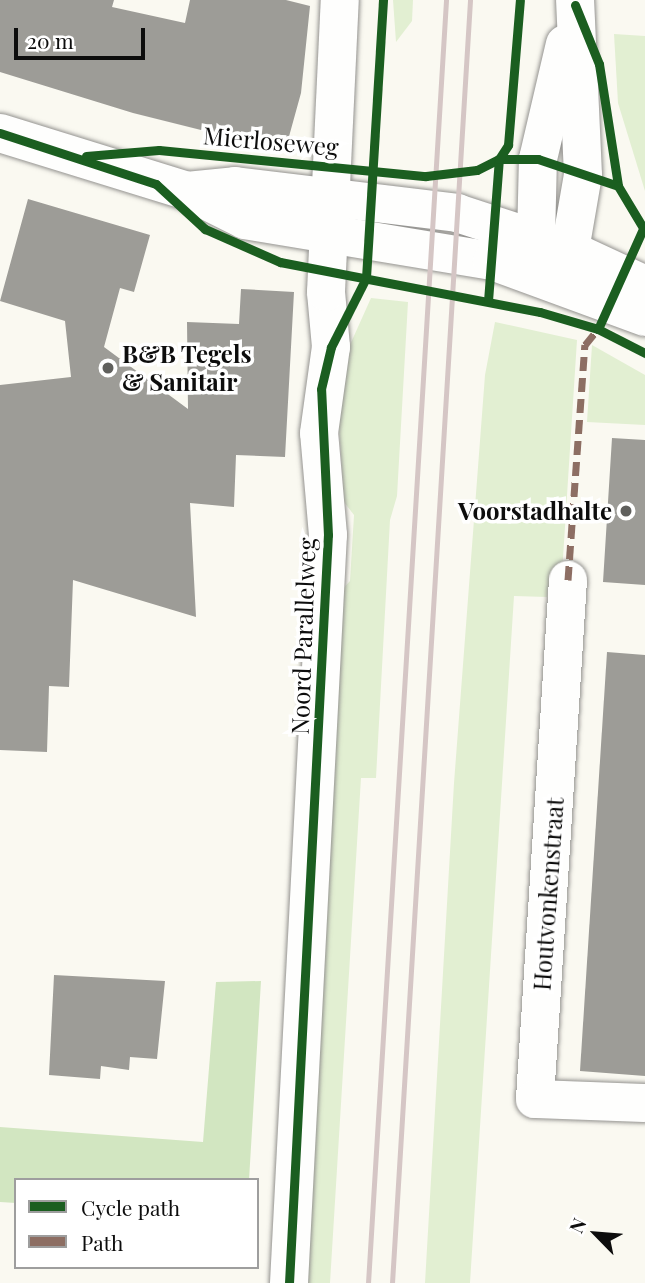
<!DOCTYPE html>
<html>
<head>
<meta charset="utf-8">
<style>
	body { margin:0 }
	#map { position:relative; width:645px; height:1283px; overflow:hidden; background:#faf9f1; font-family:"Playfair Display",serif }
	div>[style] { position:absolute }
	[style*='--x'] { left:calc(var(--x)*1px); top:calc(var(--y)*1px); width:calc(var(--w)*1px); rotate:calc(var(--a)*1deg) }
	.green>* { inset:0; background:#e2efd2 }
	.forest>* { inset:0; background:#d2e6c1 }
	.building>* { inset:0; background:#9d9c97 }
	.roads { filter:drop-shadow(0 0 2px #949390) drop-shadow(0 0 2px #949390) }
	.minor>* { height:38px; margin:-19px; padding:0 19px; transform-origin:19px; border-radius:19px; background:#fefefd }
	.tertiary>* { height:38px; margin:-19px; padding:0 19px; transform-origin:19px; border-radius:19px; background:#fefefd }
	.rail>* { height:5px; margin:-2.5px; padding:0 2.5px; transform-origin:2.5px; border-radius:2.5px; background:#d5c6c5 }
	.quiet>* { height:7px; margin-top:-3.5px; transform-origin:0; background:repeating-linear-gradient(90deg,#8d6e63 0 14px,transparent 0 21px) }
	.cycleway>* { height:9px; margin:-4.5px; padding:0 4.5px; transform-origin:4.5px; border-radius:4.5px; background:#1b5e20 }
	.dots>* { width:19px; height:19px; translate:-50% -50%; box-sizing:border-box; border:4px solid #fff; border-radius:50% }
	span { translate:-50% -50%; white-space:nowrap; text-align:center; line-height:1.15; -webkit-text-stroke:7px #fff; paint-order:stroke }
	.street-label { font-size:24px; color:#0d0d0d }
	.poi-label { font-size:24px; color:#0d0d0d; font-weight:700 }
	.left { translate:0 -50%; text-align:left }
	.right { translate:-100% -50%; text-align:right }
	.legend { position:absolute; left:14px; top:1178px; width:245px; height:91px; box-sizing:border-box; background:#fff; border:2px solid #9e9e9e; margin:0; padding:9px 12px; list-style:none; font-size:21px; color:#0d0d0d }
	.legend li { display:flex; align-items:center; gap:14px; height:35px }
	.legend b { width:35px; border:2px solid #9e9e9e }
	.north { position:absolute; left:561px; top:1199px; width:70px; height:70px; -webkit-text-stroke:5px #fff; paint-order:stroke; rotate:295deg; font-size:19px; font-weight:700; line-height:28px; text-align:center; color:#0d0d0d }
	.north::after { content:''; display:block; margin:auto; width:24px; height:32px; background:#0d0d0d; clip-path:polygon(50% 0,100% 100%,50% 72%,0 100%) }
	.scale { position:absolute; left:14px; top:28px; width:131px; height:32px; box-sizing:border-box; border:4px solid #0d0d0d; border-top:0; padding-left:9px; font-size:21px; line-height:24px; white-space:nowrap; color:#0d0d0d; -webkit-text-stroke:5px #fff; paint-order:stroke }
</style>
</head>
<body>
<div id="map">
	<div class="green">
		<i style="clip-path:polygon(393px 0,413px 0,412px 21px,396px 42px)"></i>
		<i style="clip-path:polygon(614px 34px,645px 36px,645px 191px,618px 103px)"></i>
		<i style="clip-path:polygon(371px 298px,408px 302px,397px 496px,390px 520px,376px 778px,361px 778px,330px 1283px,304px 1283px,340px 592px,350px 581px,354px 515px,344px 502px,339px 426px,349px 347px)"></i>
		<i style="clip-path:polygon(495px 322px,577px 340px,561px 589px,548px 588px,547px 597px,514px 596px,470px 1283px,425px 1283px,454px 783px,485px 375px)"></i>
		<i style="clip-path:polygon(592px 345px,645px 375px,645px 425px,587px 422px)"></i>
	</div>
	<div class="forest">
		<i style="clip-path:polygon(261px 981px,249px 1180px,16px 1180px,16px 1203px,0 1202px,0 1127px,203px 1142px,216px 982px)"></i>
	</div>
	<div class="building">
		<i style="clip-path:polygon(0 0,114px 0,112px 7px,185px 23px,190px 0,286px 0,310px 6px,301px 93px,285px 151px,133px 113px,0 72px)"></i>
		<i style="clip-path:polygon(28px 199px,150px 235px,134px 292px,120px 288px,104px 347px,188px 409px,187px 322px,239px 324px,241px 289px,294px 292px,285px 457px,236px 455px,234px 507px,190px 503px,196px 617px,73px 580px,69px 687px,49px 686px,47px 752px,0 750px,0 385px,71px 377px,65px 321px,0 301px)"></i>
		<i style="clip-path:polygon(612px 438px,645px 440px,645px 585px,603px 582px)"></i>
		<i style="clip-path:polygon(607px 652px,645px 655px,645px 1076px,580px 1071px)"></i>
		<i style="clip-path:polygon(54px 975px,165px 981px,157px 1059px,130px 1057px,129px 1070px,101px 1066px,100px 1079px,49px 1075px)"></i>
	</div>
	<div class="roads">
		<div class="minor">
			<i style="--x:545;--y:270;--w:32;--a:-106"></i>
			<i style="--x:536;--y:239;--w:80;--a:-88.6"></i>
			<i style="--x:538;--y:159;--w:118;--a:-76.8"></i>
			<i style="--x:549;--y:276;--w:33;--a:-51"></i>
			<i style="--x:570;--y:250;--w:76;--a:-80.2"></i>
			<i style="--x:583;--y:175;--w:175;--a:-92.6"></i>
			<i style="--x:568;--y:580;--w:520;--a:93.64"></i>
			<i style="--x:535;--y:1099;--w:110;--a:2.1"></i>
			<i style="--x:289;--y:1283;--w:749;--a:-87.02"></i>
			<i style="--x:328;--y:535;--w:102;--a:-95"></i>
			<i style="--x:319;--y:433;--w:87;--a:-82.1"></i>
			<i style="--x:331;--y:347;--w:55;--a:-95.2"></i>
			<i style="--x:326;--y:292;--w:292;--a:-87.3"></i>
		</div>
		<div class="tertiary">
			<i style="--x:0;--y:133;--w:196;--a:17.2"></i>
			<i style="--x:187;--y:191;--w:65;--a:26.6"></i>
			<i style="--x:245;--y:220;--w:250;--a:9.4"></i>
			<i style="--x:492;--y:261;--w:163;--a:20.1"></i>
			<i style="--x:187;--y:191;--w:48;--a:-5.9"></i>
			<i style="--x:235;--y:186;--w:224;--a:6.9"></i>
			<i style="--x:457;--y:213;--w:119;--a:18.1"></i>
			<i style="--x:570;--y:250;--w:83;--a:25"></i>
		</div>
	</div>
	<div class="rail">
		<i style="--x:368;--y:1283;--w:1285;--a:-86.52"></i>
		<i style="--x:392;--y:1283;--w:1285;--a:-86.52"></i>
	</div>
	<div class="quiet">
		<i style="--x:568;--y:580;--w:236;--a:-85.9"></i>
		<i style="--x:585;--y:345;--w:21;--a:-51"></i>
	</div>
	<div class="cycleway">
		<i style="--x:575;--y:5;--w:64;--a:67.9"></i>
		<i style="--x:599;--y:64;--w:123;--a:81.1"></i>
		<i style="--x:0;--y:133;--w:164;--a:18.1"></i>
		<i style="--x:156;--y:184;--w:67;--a:42.6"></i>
		<i style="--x:205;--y:229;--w:82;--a:23.7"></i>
		<i style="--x:280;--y:262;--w:265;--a:10.9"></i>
		<i style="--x:540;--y:312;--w:60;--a:16.3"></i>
		<i style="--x:598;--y:329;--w:53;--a:27.1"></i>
		<i style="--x:86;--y:156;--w:73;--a:-4.7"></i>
		<i style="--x:159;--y:150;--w:268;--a:5.6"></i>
		<i style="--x:426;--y:176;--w:51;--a:-6.7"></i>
		<i style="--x:477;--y:170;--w:25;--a:-27"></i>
		<i style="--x:499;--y:159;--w:39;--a:0"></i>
		<i style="--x:538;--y:159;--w:84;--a:18.6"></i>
		<i style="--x:618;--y:186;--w:52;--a:59"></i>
		<i style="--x:488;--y:301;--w:142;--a:-85.6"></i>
		<i style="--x:499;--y:159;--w:17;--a:-57"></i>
		<i style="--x:508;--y:145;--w:145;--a:-85.3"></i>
		<i style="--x:598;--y:329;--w:110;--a:-65.8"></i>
		<i style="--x:289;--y:1283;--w:749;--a:-87.02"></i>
		<i style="--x:328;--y:535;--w:146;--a:-92.7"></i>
		<i style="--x:321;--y:389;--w:43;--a:-76.6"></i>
		<i style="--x:331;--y:347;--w:77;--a:-63.1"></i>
		<i style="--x:366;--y:278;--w:279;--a:-86.5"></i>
	</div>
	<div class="dots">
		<i style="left:108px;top:368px;background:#60605d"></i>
		<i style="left:626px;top:511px;background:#60605d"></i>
	</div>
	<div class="street-label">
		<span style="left:271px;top:141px;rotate:5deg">Mierloseweg</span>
		<span style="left:303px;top:636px;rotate:-88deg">Noord Parallelweg</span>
		<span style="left:548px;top:894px;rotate:-86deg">Houtvonkenstraat</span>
	</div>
	<div class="poi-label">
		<span class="left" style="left:122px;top:368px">B&amp;B Tegels<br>&amp; Sanitair</span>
		<span class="right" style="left:612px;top:511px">Voorstadhalte</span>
	</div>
	<ul class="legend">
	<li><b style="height:9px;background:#1b5e20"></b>Cycle path</li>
	<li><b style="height:9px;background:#8d6e63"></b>Path</li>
	</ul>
	<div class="north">N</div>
	<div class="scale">20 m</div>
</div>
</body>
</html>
